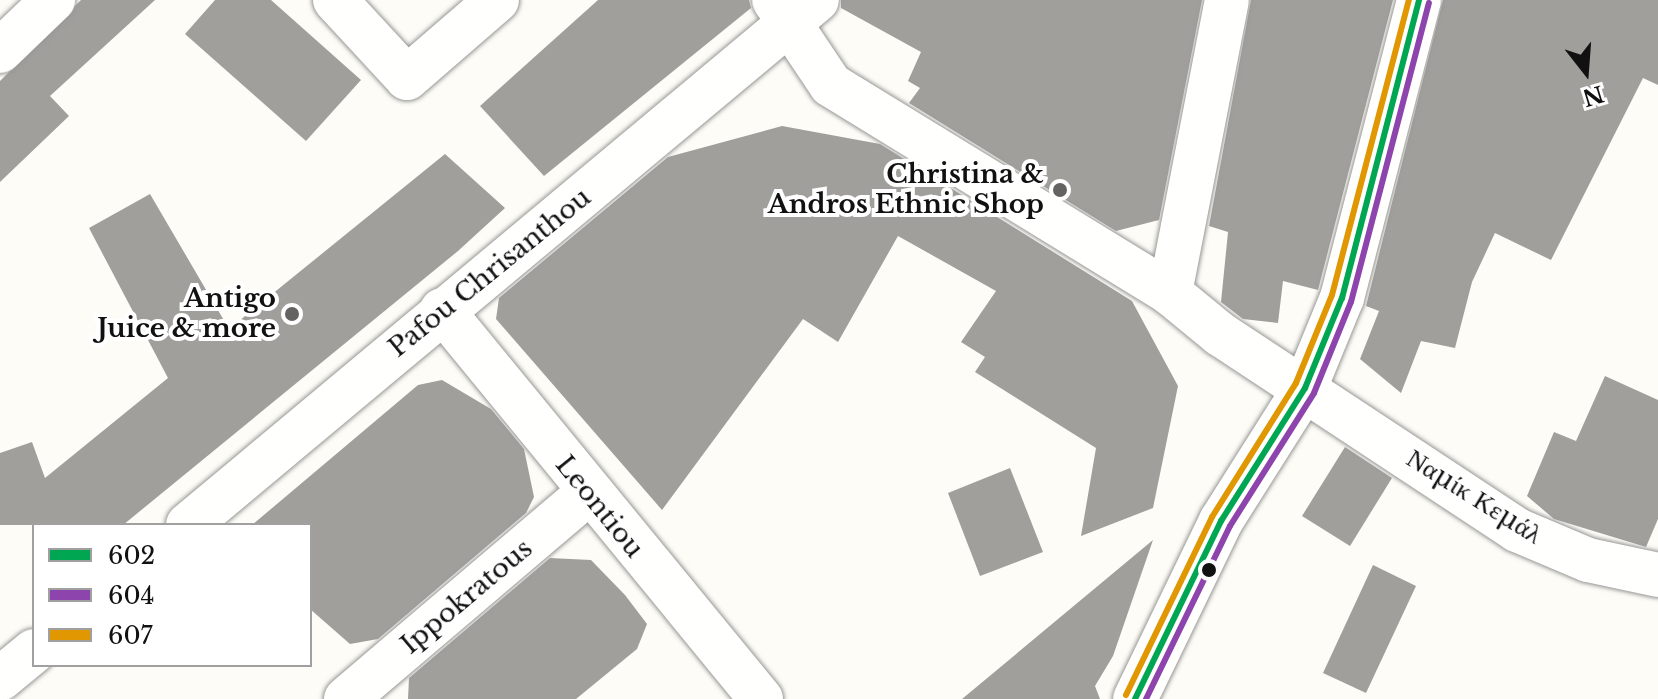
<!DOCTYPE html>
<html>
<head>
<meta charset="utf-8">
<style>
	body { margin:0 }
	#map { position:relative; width:1658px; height:699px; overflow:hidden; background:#fdfcf7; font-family:"Libre Baskerville",serif }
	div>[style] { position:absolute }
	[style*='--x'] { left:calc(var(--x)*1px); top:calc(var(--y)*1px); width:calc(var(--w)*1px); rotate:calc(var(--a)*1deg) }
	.building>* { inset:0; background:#a19f9c }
	.roads { filter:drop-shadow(0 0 2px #979795) drop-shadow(0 0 2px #979795) }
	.minor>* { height:44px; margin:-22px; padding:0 22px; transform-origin:22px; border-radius:22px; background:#fffffe }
	.bus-1>* { height:6px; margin:-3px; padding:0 3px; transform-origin:3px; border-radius:3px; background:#00a651 }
	.bus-2>* { height:6px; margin:-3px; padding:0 3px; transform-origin:3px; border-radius:3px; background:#8e44ad }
	.bus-3>* { height:6px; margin:-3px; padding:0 3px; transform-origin:3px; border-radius:3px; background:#e09702 }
	.dots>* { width:22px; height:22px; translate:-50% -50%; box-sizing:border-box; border:4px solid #fff; border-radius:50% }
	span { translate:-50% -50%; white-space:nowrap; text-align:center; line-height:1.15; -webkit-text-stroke:8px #fff; paint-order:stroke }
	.poi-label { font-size:26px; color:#111; font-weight:700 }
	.right { translate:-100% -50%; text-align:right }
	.street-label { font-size:26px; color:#111 }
	.legend { position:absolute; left:32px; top:523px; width:280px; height:144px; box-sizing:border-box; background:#fff; border:2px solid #a0a0a0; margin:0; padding:10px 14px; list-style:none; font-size:24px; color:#111 }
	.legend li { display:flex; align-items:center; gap:16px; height:40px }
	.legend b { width:40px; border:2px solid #a0a0a0 }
	.north { position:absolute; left:1546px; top:32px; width:80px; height:80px; -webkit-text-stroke:6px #fff; paint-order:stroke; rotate:163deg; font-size:22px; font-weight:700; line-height:32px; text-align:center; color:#111 }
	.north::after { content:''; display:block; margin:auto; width:28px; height:36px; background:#111; clip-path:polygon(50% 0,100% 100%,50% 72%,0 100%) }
</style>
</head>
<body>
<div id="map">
	<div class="building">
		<i style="clip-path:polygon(81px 0,155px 0,50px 96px,69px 116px,0 182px,0 81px)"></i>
		<i style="clip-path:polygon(215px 0,271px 0,361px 80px,306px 141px,185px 34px)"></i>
		<i style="clip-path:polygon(598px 0,749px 0,751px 8px,544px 176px,480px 106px)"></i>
		<i style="clip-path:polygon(841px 0,1202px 0,1159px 220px,1116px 231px,909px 103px,920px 88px,908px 81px,921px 52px,841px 8px)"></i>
		<i style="clip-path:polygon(1251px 0,1393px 0,1318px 290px,1283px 281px,1278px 323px,1243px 319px,1221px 302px,1228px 232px,1209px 226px)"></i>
		<i style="clip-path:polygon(1443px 0,1658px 0,1658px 85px,1643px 78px,1551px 260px,1495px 233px,1472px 282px,1455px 348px,1421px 341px,1401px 393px,1360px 359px,1379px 311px,1366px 306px)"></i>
		<i style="clip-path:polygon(782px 126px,880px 144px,1132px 301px,1178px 386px,1153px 508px,1081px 536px,1096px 448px,975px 372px,985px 357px,961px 342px,996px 291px,898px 236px,838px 342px,803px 319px,662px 510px,496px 319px,499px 298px,668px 157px)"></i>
		<i style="clip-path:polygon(445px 154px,505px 208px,458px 251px,123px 525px,0 525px,0 453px,32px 442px,45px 478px,168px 378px,89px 228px,150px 194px,229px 329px)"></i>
		<i style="clip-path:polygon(1605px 376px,1658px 400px,1658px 519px,1646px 547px,1554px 519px,1527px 496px,1554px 432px,1576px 441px)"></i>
		<i style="clip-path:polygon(442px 380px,491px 409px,524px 449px,534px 497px,526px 513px,378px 639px,350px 644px,310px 609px,310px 525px,252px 525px,418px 385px)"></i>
		<i style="clip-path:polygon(1345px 447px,1392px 478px,1350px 546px,1302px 516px)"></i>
		<i style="clip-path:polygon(1010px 468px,1043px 552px,980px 576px,948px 493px)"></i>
		<i style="clip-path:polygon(1153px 540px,1113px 656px,1095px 686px,1100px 699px,962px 699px)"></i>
		<i style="clip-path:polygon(550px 558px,591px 560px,625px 595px,647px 624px,637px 649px,576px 699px,408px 699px,409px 678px)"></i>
		<i style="clip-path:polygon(1373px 565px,1416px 586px,1366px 693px,1323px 673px)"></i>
	</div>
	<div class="roads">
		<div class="minor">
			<i style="--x:335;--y:0;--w:106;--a:47.3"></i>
			<i style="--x:407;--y:78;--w:119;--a:-40.9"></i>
			<i style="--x:774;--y:0;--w:102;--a:56.2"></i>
			<i style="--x:831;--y:85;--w:398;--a:31.5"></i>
			<i style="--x:1170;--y:293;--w:65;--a:39.4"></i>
			<i style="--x:1220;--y:334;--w:356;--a:33.4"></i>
			<i style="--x:1517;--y:530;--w:77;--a:22.9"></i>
			<i style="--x:1588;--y:560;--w:72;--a:12.1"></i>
			<i style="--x:0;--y:51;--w:74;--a:-43.9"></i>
			<i style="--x:1170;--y:293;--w:298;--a:-79"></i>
			<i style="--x:442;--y:310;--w:503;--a:50.65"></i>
			<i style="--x:188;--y:525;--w:819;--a:-39.85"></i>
			<i style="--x:0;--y:679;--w:44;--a:-39.5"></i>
			<i style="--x:346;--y:699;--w:316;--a:-40.4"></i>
			<i style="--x:1135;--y:699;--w:198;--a:-64.2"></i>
			<i style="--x:1221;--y:521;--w:157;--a:-57.7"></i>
			<i style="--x:1305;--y:388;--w:97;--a:-67.7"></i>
			<i style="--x:1342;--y:298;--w:308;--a:-75.5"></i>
		</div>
	</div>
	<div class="bus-1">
		<i style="--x:1135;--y:699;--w:198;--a:-64.2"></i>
		<i style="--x:1221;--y:521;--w:157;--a:-57.7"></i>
		<i style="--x:1305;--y:388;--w:97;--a:-67.7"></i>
		<i style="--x:1342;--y:298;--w:308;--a:-75.5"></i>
	</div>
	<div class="bus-2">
		<i style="--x:1146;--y:699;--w:192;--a:-64.1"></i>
		<i style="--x:1230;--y:526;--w:157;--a:-57.7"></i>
		<i style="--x:1314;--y:393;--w:98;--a:-67.9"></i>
		<i style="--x:1351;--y:302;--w:309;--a:-75.4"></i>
	</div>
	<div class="bus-3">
		<i style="--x:1126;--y:695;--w:198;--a:-64.2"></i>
		<i style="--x:1212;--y:517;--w:158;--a:-57.9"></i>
		<i style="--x:1296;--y:383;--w:95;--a:-67.8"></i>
		<i style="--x:1332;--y:295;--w:305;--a:-75.4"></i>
	</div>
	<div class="dots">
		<i style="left:1060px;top:190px;background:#646362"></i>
		<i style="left:292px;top:314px;background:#646362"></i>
		<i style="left:1209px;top:570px;background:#111"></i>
	</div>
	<div class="poi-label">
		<span class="right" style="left:1044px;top:190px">Christina &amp;<br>Andros Ethnic Shop</span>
		<span class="right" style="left:276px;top:314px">Antigo<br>Juice &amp; more</span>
	</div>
	<div class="street-label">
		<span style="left:490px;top:273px;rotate:-39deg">Pafou Chrisanthou</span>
		<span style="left:1474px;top:497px;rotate:32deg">Ναμίκ Κεμάλ</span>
		<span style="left:599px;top:507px;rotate:51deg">Leontiou</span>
		<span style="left:467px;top:597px;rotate:-40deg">Ippokratous</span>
	</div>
	<ul class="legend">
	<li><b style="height:10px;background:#00a651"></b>602</li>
	<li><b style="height:10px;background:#8e44ad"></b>604</li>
	<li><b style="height:10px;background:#e09702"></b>607</li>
	</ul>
	<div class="north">N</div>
</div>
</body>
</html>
